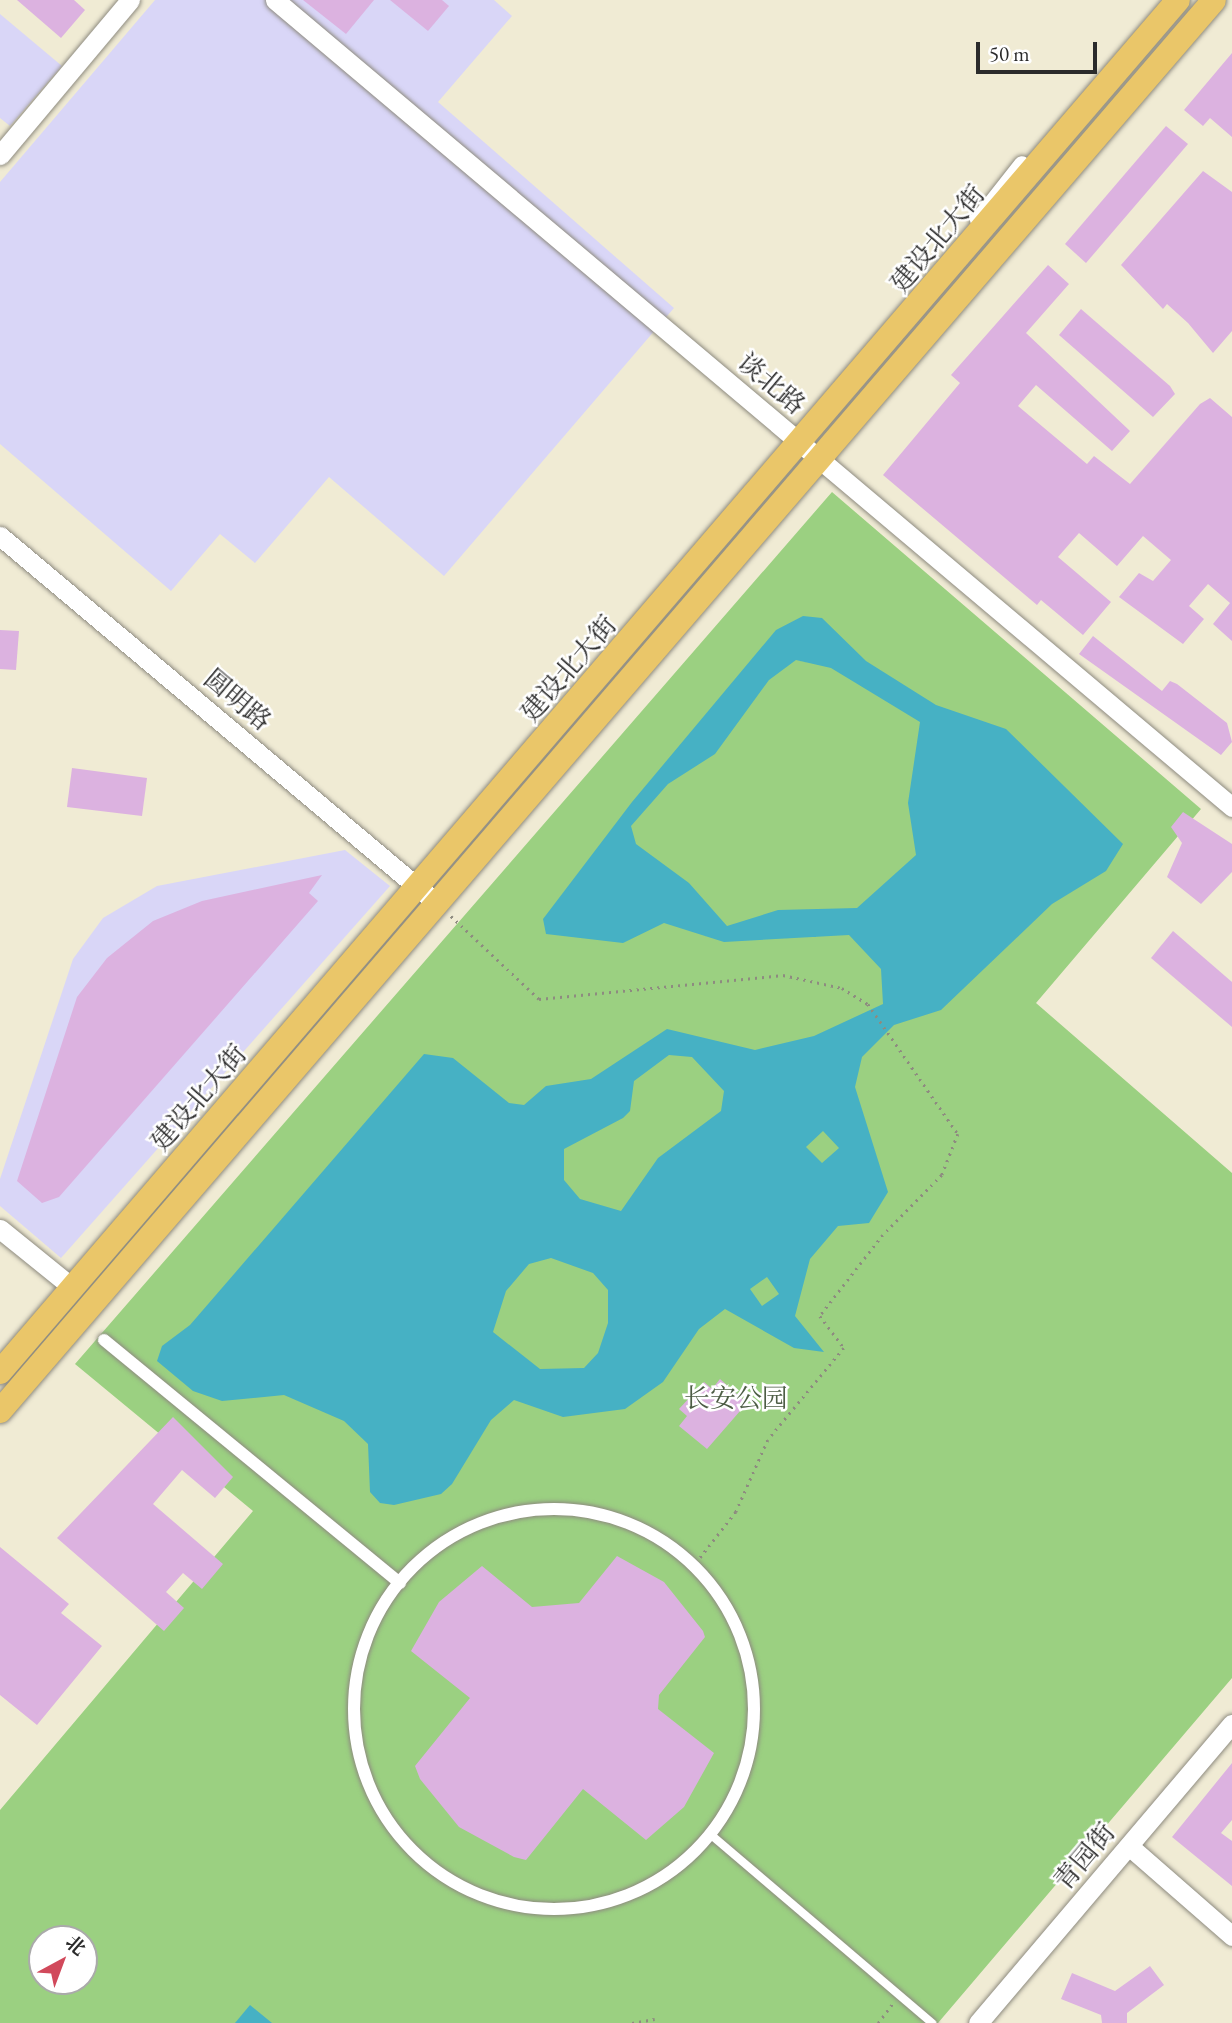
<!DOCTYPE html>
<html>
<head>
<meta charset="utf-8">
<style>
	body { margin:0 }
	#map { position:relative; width:1232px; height:2023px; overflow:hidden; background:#f0ebd4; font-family:"EB Garamond","Noto Serif SC",serif }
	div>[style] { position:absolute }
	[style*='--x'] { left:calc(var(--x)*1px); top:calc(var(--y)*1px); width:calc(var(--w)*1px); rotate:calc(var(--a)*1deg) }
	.built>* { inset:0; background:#d9d6f7 }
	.green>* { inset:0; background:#9bd081 }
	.water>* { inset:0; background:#46b1c4 }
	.building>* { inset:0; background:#dcb2e0 }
	.path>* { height:2.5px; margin-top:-1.25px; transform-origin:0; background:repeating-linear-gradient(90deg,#8e8b80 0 2px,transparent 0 7px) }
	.roads { filter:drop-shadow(0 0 2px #8e8b80) drop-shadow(0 0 2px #8e8b80) }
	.service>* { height:8px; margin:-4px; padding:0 4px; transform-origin:4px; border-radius:4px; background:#fff }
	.pedestrian>* { height:12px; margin:-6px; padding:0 6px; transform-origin:6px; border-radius:6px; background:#fff }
	.pedestrian>.ring { margin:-6px; padding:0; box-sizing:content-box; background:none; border:12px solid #fff; border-radius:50% }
	.minor>* { height:16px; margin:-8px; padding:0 8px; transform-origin:8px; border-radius:8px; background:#fff }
	.tertiary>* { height:19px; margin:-9.5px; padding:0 9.5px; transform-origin:9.5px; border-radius:9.5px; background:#fff }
	.primary>* { height:24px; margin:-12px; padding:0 12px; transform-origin:12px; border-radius:12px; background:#eac669 }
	span { translate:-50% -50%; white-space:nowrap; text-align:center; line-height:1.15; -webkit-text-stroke:5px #fff; paint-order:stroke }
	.street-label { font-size:26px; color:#2b2b2b }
	.park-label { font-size:26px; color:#4d5d45 }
	.north { position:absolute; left:28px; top:1925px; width:70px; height:70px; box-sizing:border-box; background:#fff; border:2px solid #aaa; border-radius:50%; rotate:41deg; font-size:19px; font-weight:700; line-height:28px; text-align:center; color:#2b2b2b }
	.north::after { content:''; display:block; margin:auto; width:24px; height:32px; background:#d1495b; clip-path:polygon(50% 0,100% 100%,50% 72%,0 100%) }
	.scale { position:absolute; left:976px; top:42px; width:121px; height:32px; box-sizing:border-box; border:4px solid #2b2b2b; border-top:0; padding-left:9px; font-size:21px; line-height:24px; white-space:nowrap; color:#2b2b2b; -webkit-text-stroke:5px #fff; paint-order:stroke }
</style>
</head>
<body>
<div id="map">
	<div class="built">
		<i style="clip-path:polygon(155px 0,494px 0,512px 16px,438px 102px,674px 308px,444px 576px,329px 477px,255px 563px,220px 534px,171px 591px,0 444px,0 182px)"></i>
		<i style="clip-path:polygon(0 14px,62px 66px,10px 126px,0 118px)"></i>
		<i style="clip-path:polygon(345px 850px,390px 886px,61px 1258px,0 1206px,0 1179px,73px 959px,103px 918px,157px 886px)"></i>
	</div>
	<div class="green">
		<i style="clip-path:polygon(evenodd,832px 492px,1201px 809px,1036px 1003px,1232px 1173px,1232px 1678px,938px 2023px,0 2023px,0 1810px,253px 1511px,75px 1364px,832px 492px,42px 1939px,84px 1939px,84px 1981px,42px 1981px,42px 1939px)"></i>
	</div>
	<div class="water">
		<i style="clip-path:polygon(evenodd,803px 616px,822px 618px,866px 661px,936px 705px,1006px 729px,1123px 844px,1106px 871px,1052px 904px,941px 1010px,894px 1025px,862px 1057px,855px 1087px,888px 1192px,869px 1223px,838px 1226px,810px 1259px,795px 1316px,824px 1352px,794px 1348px,725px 1309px,699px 1329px,663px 1382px,625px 1409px,563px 1417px,514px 1400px,491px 1420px,452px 1484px,441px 1494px,394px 1505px,380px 1503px,370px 1492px,368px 1444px,344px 1421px,284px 1395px,222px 1401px,193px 1391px,157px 1361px,162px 1346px,190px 1325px,424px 1054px,453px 1058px,509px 1103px,524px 1105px,546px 1086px,591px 1079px,667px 1029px,755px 1050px,814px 1036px,883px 1004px,881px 969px,849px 935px,724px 942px,664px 923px,623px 943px,546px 934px,543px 919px,632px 802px,776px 630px,803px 616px,796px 660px,831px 668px,920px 722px,908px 803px,916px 855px,857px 908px,778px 910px,727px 926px,689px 883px,636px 844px,631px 826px,668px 784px,715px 754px,769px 680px,796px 660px,803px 616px,669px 1055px,692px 1057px,724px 1091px,721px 1111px,658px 1158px,621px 1211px,580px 1199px,564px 1180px,564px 1149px,623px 1118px,630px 1111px,634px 1081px,669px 1055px,803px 616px,823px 1131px,839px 1148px,822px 1163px,806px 1147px,823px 1131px,803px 616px,551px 1258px,593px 1273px,608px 1290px,608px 1323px,598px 1353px,584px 1368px,540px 1369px,493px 1332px,506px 1291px,529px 1264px,551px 1258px,803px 616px,767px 1277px,779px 1294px,762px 1306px,750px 1289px,767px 1277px)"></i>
		<i style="clip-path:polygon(250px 2005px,272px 2023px,235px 2023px)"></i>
	</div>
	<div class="building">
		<i style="clip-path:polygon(17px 0,74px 0,85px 10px,61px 38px)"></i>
		<i style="clip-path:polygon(303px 0,374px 0,346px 34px)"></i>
		<i style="clip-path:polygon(390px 0,442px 0,449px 6px,428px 31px)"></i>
		<i style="clip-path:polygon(1232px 53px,1232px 137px,1210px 118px,1203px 126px,1184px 110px)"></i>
		<i style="clip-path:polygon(1166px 126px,1188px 144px,1086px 263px,1065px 244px)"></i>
		<i style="clip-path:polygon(1203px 171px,1232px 192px,1232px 331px,1213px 353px,1188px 323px,1167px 304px,1163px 309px,1121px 265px)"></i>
		<i style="clip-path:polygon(1048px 265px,1069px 284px,1026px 333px,1130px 431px,1112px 451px,1036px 385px,1018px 406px,1087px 464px,1094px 456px,1130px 484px,1200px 404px,1210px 398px,1232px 417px,1232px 641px,1213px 624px,1230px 603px,1208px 584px,1189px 606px,1204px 619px,1183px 644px,1119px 597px,1139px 573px,1153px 581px,1171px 560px,1143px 536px,1117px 566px,1079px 533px,1058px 557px,1111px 602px,1083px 635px,1041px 600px,1037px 605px,883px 475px,960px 383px,951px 375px)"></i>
		<i style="clip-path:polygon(1081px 309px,1170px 386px,1175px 394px,1153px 417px,1059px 335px)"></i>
		<i style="clip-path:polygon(0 630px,19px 631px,16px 670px,0 669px)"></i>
		<i style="clip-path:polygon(1093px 636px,1162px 691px,1170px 681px,1177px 684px,1227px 723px,1232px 742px,1221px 755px,1079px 654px)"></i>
		<i style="clip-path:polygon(72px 768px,147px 778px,142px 816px,67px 807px)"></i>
		<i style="clip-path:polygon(1183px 812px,1232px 844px,1232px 872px,1201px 904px,1167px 877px,1182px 843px,1171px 827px)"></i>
		<i style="clip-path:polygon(322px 875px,309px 893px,318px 901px,59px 1197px,42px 1203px,17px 1181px,77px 997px,107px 958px,153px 921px,202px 901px)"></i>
		<i style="clip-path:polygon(1173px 931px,1232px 982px,1232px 1027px,1151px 958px)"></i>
		<i style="clip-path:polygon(720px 1379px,747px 1403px,707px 1449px,679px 1426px,687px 1416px,679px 1409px,704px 1382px,712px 1389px)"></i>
		<i style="clip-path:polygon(173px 1417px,233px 1477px,215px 1498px,182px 1470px,153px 1504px,223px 1564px,202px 1589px,183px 1573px,166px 1592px,184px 1608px,164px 1631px,57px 1538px)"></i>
		<i style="clip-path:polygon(0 1547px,69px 1604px,61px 1613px,102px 1646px,37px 1725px,0 1695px)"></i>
		<i style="clip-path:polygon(617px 1556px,664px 1582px,703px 1631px,705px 1637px,659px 1695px,658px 1709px,714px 1753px,684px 1807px,646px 1840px,583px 1789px,526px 1860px,514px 1857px,459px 1827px,420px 1779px,415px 1766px,470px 1698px,411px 1651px,439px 1602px,482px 1566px,532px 1607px,579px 1603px)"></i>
		<i style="clip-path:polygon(1232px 1763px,1232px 1820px,1221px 1833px,1232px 1841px,1232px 1886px,1172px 1837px)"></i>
		<i style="clip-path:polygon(1150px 1966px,1164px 1985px,1127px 2013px,1127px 2023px,1102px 2023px,1101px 2015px,1061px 1999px,1072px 1973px,1115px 1991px)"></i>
	</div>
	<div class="path">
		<i style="--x:451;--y:916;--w:121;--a:43.3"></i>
		<i style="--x:539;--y:999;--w:245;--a:-5.6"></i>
		<i style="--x:783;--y:975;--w:60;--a:12.4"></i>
		<i style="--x:842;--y:988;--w:31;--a:32"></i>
		<i style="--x:868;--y:1004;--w:158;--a:55.3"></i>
		<i style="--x:958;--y:1134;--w:44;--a:111.3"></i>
		<i style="--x:942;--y:1175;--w:84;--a:134.5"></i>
		<i style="--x:883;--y:1235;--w:103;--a:127.9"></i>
		<i style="--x:820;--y:1316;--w:40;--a:53"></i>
		<i style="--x:844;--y:1348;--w:119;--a:129.6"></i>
		<i style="--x:768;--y:1440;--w:79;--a:114"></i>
		<i style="--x:736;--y:1512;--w:70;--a:128"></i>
		<i style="--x:632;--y:2023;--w:23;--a:-10"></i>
		<i style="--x:878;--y:2023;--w:25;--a:-53"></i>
	</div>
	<div class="roads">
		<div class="service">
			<i style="--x:710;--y:1834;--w:292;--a:40.4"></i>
		</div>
		<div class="pedestrian">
			<i style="--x:104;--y:1340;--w:383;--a:39.4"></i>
			<i class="ring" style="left:354px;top:1509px;width:388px;height:388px"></i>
		</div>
		<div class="minor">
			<i style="--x:978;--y:220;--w:71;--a:-51.8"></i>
		</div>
		<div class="tertiary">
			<i style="--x:275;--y:0;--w:1252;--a:40.14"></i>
			<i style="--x:0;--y:155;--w:202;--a:-50"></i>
			<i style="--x:0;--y:536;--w:559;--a:40.07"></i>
			<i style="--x:0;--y:1229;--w:94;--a:38.9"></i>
			<i style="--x:1129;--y:1846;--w:137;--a:41.1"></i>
			<i style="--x:978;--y:2023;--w:392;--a:-49.7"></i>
		</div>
		<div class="primary">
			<i style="--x:0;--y:1372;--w:1808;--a:-49.35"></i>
			<i style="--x:0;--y:1411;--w:1861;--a:-49.29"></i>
		</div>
	</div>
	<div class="street-label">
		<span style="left:938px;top:239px;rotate:-50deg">建设北大街</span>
		<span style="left:771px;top:384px;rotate:40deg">谈北路</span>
		<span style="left:569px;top:669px;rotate:-49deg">建设北大街</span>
		<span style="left:237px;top:700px;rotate:40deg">圆明路</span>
		<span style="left:199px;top:1098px;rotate:-49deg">建设北大街</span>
		<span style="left:1085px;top:1857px;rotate:-50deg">青园街</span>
	</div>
	<div class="park-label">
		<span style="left:736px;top:1399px">长安公园</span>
	</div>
	<div class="north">北</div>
	<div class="scale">50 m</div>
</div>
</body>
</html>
